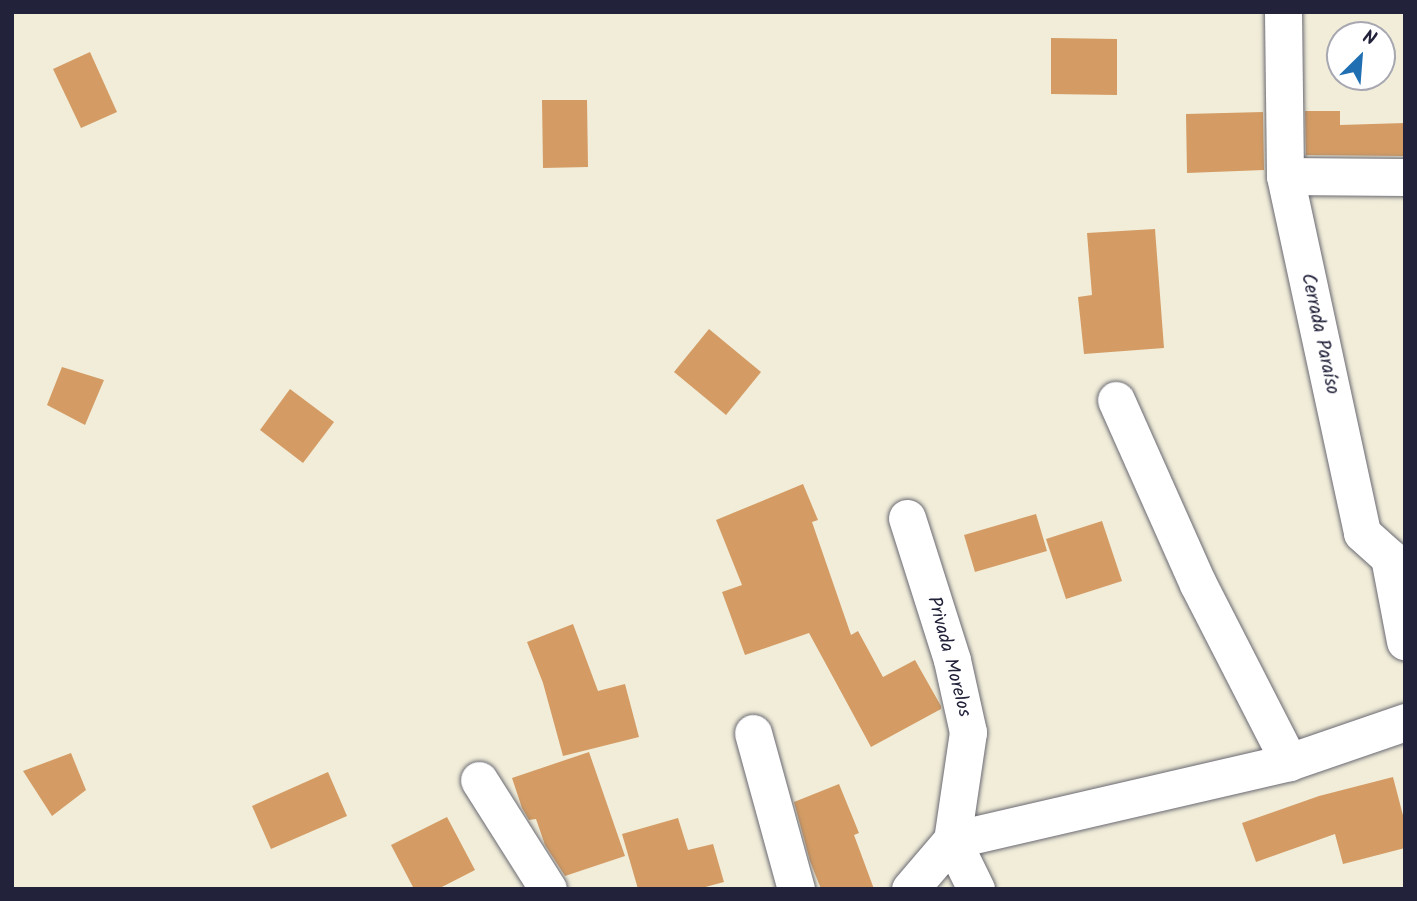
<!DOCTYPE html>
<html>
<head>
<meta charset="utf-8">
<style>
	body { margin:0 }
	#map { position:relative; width:1417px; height:901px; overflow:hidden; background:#f1edd9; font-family:Kalam,sans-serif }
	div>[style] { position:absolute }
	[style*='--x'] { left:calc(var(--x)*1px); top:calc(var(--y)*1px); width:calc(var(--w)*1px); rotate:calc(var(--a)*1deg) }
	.building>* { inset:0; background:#d49c64 }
	.roads { filter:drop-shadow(0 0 2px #6a6972) drop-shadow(0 0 2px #6a6972) }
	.minor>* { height:37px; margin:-18.5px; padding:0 18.5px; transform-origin:18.5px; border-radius:18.5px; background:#fff }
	span { translate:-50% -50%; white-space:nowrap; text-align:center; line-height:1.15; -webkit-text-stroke:7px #fff; paint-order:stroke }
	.street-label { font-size:19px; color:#22223b }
	.frame { position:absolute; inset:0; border:14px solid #22223b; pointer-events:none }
	.north { position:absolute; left:1326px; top:21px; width:70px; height:70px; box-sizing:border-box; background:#fff; border:2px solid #a7a7b1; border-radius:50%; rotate:25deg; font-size:19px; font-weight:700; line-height:28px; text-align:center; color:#22223b }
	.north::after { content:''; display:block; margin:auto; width:24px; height:32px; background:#1f6fb2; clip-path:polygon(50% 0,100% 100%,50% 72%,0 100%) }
</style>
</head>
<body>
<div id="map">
	<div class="building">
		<i style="clip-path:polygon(1051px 38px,1117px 39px,1117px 95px,1051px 94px)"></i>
		<i style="clip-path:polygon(90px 52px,117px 112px,81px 128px,53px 69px)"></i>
		<i style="clip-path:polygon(542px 100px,587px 100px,588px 167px,543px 168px)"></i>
		<i style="clip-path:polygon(1305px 111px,1340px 111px,1340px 125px,1405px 123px,1405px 156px,1306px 155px)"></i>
		<i style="clip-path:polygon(1263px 112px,1264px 170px,1187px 173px,1186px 114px)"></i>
		<i style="clip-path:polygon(1155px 229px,1164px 348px,1084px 354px,1078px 297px,1092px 295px,1087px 233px)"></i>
		<i style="clip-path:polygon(709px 329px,761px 372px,726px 415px,674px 372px)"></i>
		<i style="clip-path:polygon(62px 367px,104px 380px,85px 425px,47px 405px)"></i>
		<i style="clip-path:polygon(290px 389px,334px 422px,303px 463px,260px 430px)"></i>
		<i style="clip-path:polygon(803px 484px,818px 520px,812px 522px,851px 635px,858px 631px,883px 677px,915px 660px,941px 706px,941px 709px,871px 747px,809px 633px,745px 655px,722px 592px,742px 585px,716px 520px)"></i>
		<i style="clip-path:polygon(1036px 514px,1047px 551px,975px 572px,964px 535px)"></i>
		<i style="clip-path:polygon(1102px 521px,1122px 581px,1066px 599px,1046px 539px)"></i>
		<i style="clip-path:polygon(573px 624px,598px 691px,625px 684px,639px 737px,563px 756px,543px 683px,527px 642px)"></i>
		<i style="clip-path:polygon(589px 752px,625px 856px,565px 876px,545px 845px,536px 819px,529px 820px,522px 808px,512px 778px)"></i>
		<i style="clip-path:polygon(71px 753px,86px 790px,52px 816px,23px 771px)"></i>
		<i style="clip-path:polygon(328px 772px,347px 816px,271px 849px,252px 806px)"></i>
		<i style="clip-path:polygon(1393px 777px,1405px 823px,1405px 848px,1343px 864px,1335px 834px,1256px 862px,1242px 823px,1319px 796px)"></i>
		<i style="clip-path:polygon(839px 784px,859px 833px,854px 835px,874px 889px,821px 889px,810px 861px,794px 802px)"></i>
		<i style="clip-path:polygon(447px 817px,475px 870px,438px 889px,414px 889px,391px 845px)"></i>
		<i style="clip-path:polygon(678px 818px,688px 850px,713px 844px,724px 882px,698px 889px,638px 889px,622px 834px)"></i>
	</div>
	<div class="roads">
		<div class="minor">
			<i style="--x:1283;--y:12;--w:164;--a:89.3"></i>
			<i style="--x:1285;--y:176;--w:365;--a:77.8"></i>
			<i style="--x:1362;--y:533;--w:36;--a:42"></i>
			<i style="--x:1389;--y:557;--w:86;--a:79.2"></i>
			<i style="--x:1285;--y:176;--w:120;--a:0.5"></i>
			<i style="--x:1116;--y:400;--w:201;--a:66"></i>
			<i style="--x:1198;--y:584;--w:200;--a:62.9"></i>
			<i style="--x:907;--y:518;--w:149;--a:72.4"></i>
			<i style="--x:952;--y:660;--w:74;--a:77.5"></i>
			<i style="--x:968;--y:732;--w:109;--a:98.4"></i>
			<i style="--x:952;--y:840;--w:55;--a:63.9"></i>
			<i style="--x:753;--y:733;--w:162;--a:74.6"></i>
			<i style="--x:479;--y:780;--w:129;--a:57.7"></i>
			<i style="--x:910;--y:889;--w:65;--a:-49.4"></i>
			<i style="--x:952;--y:840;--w:346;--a:-13"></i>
			<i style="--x:1289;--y:762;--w:123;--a:-19"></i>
		</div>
	</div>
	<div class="street-label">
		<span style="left:1319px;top:334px;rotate:78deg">Cerrada Paraíso</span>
		<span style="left:948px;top:657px;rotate:75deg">Privada Morelos</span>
	</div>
	<div class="frame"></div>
	<div class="north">N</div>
</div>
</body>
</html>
